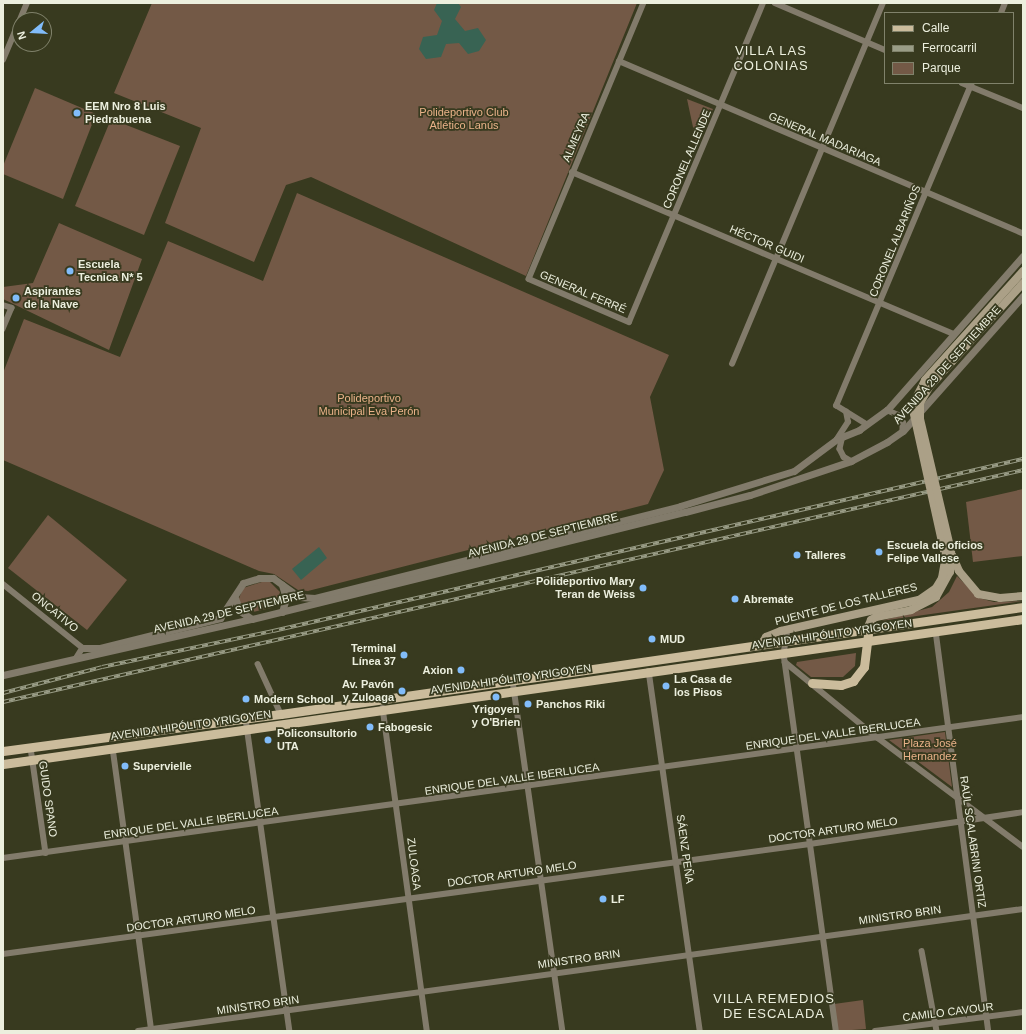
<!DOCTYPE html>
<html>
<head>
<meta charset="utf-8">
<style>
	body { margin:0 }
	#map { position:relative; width:1026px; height:1034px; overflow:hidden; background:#383a1f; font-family:Arial,sans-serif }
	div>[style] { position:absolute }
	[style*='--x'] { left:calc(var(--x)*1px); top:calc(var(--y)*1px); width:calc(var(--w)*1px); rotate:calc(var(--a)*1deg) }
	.green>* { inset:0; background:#735946 }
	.water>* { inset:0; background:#386353 }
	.minor>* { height:5.5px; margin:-2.75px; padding:0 2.75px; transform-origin:2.75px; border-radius:2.75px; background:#827b6b }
	.tertiary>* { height:7px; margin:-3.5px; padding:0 3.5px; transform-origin:3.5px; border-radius:3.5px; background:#827b6b }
	.secondary>* { height:8px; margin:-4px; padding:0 4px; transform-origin:4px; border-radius:4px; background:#aba087 }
	.primary>* { height:9px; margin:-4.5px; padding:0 4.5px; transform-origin:4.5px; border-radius:4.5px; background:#cbbc9c }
	.rail>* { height:3.5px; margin-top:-1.75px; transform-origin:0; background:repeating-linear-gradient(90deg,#383a1f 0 6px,#9a9d87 0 12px); box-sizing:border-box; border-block:1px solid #9a9d87 }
	.secondary-bridge>* { height:8px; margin:-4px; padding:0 4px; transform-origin:4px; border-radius:4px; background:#aba087 }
	.dots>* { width:11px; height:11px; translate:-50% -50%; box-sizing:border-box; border:2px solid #383a1f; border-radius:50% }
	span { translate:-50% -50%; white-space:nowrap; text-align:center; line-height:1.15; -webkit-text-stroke:3.5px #383a1f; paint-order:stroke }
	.poi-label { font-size:11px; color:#ecefde; font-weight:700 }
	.left { translate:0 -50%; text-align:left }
	.right { translate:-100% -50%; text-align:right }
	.park-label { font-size:11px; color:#eab289 }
	.street-label { font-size:11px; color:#ecefde }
	.quarter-label { font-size:13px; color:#ecefde; letter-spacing:1px }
	.frame { position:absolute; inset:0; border:4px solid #ecefde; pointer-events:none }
	.legend { position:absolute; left:884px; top:12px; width:130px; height:72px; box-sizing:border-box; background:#383a1f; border:1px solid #80826b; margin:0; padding:5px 7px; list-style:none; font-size:12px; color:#ecefde }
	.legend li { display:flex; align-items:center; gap:8px; height:20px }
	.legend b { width:20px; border:1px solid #80826b }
	.north { position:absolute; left:12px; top:12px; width:40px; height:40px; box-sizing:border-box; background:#383a1f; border:1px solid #80826b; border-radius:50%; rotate:252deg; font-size:11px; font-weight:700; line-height:16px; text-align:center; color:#ecefde }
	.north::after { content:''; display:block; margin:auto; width:14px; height:18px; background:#81bcfa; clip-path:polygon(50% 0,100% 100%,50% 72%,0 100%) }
</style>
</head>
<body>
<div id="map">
	<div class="green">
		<i style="clip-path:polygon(152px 3px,637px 3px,526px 276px,311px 177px,286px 185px,254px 262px,165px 223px,201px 128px,114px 93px)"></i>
		<i style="clip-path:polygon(35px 88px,96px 114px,63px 199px,3px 174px,3px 166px)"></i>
		<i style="clip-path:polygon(687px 99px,713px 109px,697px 146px)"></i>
		<i style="clip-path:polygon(111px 119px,180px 146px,144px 235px,75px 206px)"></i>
		<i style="clip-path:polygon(297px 193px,669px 355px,650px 397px,664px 470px,648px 504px,308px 591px,298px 590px,274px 574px,259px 571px,3px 460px,3px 373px,24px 319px,120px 357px,168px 241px,263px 281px)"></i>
		<i style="clip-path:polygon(59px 223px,142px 259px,109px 350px,3px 299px,3px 287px,33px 283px)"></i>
		<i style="clip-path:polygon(1023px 489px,1023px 556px,973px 562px,966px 502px)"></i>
		<i style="clip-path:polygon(48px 515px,127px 580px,87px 630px,8px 568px)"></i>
		<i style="clip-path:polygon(957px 576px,979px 598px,994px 602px,1023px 601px,881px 621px,932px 607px,949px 592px)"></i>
		<i style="clip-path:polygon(268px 580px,280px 592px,277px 601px,271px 608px,253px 612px,244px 610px,238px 601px,243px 588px)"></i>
		<i style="clip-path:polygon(856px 653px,855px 666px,843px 677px,811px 677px,796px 665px,797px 662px)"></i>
		<i style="clip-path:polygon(945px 732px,952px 787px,889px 740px)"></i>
		<i style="clip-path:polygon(863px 1000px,866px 1029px,838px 1031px,834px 1004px)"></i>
	</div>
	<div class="water">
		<i style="clip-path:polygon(437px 3px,458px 3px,461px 7px,455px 19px,465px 31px,478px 28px,486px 40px,479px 51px,468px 54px,459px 43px,446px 44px,441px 57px,426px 59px,419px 49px,423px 37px,437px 35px,442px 21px,434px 10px)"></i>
		<i style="clip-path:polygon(319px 547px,327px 558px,301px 580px,292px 569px)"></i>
	</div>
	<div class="minor">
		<i style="--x:644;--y:3;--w:299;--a:112.6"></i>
		<i style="--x:529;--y:279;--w:109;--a:23.3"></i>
		<i style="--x:629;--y:322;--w:346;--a:-67.2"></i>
		<i style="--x:775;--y:3;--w:120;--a:23.1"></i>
		<i style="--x:1001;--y:13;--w:11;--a:-68"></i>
		<i style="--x:3;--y:60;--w:62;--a:-67.2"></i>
		<i style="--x:619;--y:61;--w:439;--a:23.1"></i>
		<i style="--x:962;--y:83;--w:66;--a:22.3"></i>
		<i style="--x:572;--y:172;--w:415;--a:23"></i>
		<i style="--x:3;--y:305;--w:9;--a:18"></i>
		<i style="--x:12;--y:308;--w:23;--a:113"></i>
		<i style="--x:732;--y:364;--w:391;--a:-67.3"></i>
		<i style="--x:887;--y:410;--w:12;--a:24"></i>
		<i style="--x:898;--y:415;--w:9;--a:54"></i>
		<i style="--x:903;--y:422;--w:9;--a:90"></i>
		<i style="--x:867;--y:425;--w:36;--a:-148"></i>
		<i style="--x:836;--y:406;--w:350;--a:-67.2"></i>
		<i style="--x:843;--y:436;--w:13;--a:103"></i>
		<i style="--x:840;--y:449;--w:9;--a:63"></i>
		<i style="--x:844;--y:457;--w:8;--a:30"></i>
		<i style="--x:837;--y:439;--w:20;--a:-57"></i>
		<i style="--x:848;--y:422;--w:10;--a:-101"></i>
		<i style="--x:3;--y:584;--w:102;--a:38.7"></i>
		<i style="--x:83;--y:648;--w:13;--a:122"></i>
		<i style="--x:788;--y:629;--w:25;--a:99"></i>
		<i style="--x:784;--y:654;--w:381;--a:82.1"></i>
		<i style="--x:936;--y:631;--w:403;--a:82.5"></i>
		<i style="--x:785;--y:662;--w:120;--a:39.3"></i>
		<i style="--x:878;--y:738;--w:181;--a:36.9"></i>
		<i style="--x:258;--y:664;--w:55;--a:65.3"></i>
		<i style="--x:649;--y:671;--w:364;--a:81.9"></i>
		<i style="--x:513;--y:681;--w:354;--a:81.9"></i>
		<i style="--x:383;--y:708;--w:326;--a:82.2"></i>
		<i style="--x:246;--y:719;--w:315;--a:82"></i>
		<i style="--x:31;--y:748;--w:106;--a:81.9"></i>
		<i style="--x:113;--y:748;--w:286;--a:82.2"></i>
		<i style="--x:3;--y:858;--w:1030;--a:-7.87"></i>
		<i style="--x:922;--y:951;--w:81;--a:79.4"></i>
		<i style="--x:3;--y:954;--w:814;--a:-7.76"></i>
		<i style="--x:810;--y:844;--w:215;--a:-8.5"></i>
		<i style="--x:138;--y:1031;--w:893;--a:-7.85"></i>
		<i style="--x:875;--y:1031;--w:149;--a:-7.3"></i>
	</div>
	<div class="tertiary">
		<i style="--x:235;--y:598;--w:14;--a:69"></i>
		<i style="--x:240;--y:611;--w:14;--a:34"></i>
		<i style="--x:282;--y:612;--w:15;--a:-74"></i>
		<i style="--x:286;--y:598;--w:14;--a:-107"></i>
		<i style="--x:83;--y:648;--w:17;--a:0"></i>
		<i style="--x:100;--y:648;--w:124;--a:-14"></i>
		<i style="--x:220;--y:618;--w:42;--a:-56.7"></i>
		<i style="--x:243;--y:583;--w:17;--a:-17"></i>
		<i style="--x:259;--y:578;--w:14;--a:0"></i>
		<i style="--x:273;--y:578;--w:32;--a:36"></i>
		<i style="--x:299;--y:597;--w:16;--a:4"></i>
		<i style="--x:315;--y:598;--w:376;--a:-14.1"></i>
		<i style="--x:680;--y:506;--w:119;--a:-17.1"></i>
		<i style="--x:794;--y:471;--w:54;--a:-36.7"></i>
		<i style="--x:837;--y:439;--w:24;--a:-22"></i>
		<i style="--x:859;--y:430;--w:34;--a:-36"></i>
		<i style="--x:887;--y:410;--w:205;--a:-48.6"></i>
		<i style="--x:3;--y:675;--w:255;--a:-12.7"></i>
		<i style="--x:252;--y:619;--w:446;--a:-13.9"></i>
		<i style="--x:685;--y:512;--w:67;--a:-14.7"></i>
		<i style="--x:750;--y:495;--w:107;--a:-18.6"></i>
		<i style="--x:851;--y:461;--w:41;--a:-27.8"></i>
		<i style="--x:887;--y:442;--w:19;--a:-35"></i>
		<i style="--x:903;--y:431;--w:181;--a:-48.4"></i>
	</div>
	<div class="secondary">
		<i style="--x:952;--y:555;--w:17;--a:66"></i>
		<i style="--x:959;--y:571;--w:30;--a:50"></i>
		<i style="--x:978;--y:594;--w:22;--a:10"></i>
		<i style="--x:1000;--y:598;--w:23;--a:-5"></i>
		<i style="--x:867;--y:629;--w:10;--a:-66"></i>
		<i style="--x:871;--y:620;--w:6;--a:-31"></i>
		<i style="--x:876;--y:617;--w:36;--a:-11"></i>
		<i style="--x:911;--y:610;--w:28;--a:-27"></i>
		<i style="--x:936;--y:597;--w:29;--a:-61"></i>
		<i style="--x:950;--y:572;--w:21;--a:-87"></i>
		<i style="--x:760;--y:646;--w:11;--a:-56"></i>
		<i style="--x:766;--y:637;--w:16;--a:-22"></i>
		<i style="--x:781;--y:631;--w:141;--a:-12.7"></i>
		<i style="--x:919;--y:600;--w:21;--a:-35"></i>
		<i style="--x:936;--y:588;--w:12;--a:-59"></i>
		<i style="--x:942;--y:578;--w:17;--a:-80"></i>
		<i style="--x:945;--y:561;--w:10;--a:-96"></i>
	</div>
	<div class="primary">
		<i style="--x:812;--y:683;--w:29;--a:4"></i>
		<i style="--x:841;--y:685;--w:13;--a:-18"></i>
		<i style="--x:853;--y:681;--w:18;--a:-52"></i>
		<i style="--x:864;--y:667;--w:33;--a:-83"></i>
		<i style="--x:3;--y:751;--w:280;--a:-7.6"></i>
		<i style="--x:281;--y:714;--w:750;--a:-8.21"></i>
		<i style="--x:3;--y:764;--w:1030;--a:-8.09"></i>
	</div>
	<div class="rail">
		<i style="--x:3;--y:693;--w:102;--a:-14.7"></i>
		<i style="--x:102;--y:667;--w:175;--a:-11.9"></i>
		<i style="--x:273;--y:631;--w:769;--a:-12.92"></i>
		<i style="--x:3;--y:702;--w:1046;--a:-12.81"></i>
	</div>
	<div class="secondary-bridge">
		<i style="--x:944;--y:551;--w:148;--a:-102.4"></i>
		<i style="--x:912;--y:406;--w:29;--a:-63"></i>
		<i style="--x:925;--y:380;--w:147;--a:-48"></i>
		<i style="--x:951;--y:551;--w:136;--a:-103.2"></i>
		<i style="--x:920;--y:419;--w:16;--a:-90"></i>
		<i style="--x:920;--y:403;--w:20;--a:-60"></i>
		<i style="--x:930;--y:386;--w:139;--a:-47.9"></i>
	</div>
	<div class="dots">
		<i style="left:77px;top:113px;background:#81bcfa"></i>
		<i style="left:70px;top:271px;background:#81bcfa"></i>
		<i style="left:16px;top:298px;background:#81bcfa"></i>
		<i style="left:879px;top:552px;background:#81bcfa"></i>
		<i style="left:797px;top:555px;background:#81bcfa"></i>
		<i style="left:643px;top:588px;background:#81bcfa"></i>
		<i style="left:735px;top:599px;background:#81bcfa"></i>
		<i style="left:652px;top:639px;background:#81bcfa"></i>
		<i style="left:404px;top:655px;background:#81bcfa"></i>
		<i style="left:461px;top:670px;background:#81bcfa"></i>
		<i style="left:666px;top:686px;background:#81bcfa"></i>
		<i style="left:402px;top:691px;background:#81bcfa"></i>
		<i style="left:496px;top:697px;background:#81bcfa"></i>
		<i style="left:246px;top:699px;background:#81bcfa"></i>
		<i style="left:528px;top:704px;background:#81bcfa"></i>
		<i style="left:370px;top:727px;background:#81bcfa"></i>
		<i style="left:268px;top:740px;background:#81bcfa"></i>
		<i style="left:125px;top:766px;background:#81bcfa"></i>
		<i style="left:603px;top:899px;background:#81bcfa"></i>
	</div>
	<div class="poi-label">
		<span class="left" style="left:85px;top:113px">EEM Nro 8 Luis<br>Piedrabuena</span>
		<span class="left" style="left:78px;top:271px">Escuela<br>Tecnica N* 5</span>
		<span class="left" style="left:24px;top:298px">Aspirantes<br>de la Nave</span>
		<span class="left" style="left:887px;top:552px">Escuela de oficios<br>Felipe Vallese</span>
		<span class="left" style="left:805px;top:555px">Talleres</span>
		<span class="right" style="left:635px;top:588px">Polideportivo Mary<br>Teran de Weiss</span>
		<span class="left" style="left:743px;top:599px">Abremate</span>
		<span class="left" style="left:660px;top:639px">MUD</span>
		<span class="right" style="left:396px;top:655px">Terminal<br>Línea 37</span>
		<span class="right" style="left:453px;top:670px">Axion</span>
		<span class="left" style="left:674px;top:686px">La Casa de<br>los Pisos</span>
		<span class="right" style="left:394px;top:691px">Av. Pavón<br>y Zuloaga</span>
		<span class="left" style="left:254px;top:699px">Modern School</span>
		<span class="left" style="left:536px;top:704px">Panchos Riki</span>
		<span style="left:496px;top:716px">Yrigoyen<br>y O'Brien</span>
		<span class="left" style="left:378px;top:727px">Fabogesic</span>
		<span class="left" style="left:277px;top:740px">Policonsultorio<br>UTA</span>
		<span class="left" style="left:133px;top:766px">Supervielle</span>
		<span class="left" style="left:611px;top:899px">LF</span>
	</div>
	<div class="park-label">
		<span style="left:464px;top:119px">Polideportivo Club<br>Atlético Lanús</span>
		<span style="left:369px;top:405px">Polideportivo<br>Municipal Eva Perón</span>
		<span style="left:930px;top:750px">Plaza José<br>Hernandez</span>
	</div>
	<div class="street-label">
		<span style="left:576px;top:137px;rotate:-67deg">ALMEYRA</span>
		<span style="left:825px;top:139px;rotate:23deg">GENERAL MADARIAGA</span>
		<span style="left:687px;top:159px;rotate:-67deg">CORONEL ALLENDE</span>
		<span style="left:895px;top:241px;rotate:-68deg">CORONEL ALBARIÑOS</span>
		<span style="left:767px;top:244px;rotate:23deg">HÉCTOR GUIDI</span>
		<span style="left:583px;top:292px;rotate:23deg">GENERAL FERRÉ</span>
		<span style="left:947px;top:365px;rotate:-48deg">AVENIDA 29 DE SEPTIEMBRE</span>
		<span style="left:543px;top:535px;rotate:-14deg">AVENIDA 29 DE SEPTIEMBRE</span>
		<span style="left:846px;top:604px;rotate:-14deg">PUENTE DE LOS TALLERES</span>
		<span style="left:55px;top:612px;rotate:39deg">ONCATIVO</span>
		<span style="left:229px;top:612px;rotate:-13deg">AVENIDA 29 DE SEPTIEMBRE</span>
		<span style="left:832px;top:634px;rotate:-8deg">AVENIDA HIPÓLITO YRIGOYEN</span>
		<span style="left:511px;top:679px;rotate:-8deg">AVENIDA HIPÓLITO YRIGOYEN</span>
		<span style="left:191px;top:725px;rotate:-8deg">AVENIDA HIPÓLITO YRIGOYEN</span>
		<span style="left:833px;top:734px;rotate:-8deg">ENRIQUE DEL VALLE IBERLUCEA</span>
		<span style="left:512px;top:779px;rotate:-8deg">ENRIQUE DEL VALLE IBERLUCEA</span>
		<span style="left:48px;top:799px;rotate:82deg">GUIDO SPANO</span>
		<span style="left:191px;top:823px;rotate:-8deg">ENRIQUE DEL VALLE IBERLUCEA</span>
		<span style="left:833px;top:830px;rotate:-8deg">DOCTOR ARTURO MELO</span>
		<span style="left:973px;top:842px;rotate:82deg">RAÚL SCALABRINI ORTIZ</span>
		<span style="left:685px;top:849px;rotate:82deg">SÁENZ PEÑA</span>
		<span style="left:414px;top:864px;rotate:83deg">ZULOAGA</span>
		<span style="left:512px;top:874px;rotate:-8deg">DOCTOR ARTURO MELO</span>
		<span style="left:900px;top:915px;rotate:-8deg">MINISTRO BRIN</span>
		<span style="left:191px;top:919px;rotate:-8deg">DOCTOR ARTURO MELO</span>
		<span style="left:579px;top:959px;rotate:-8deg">MINISTRO BRIN</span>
		<span style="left:258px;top:1005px;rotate:-8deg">MINISTRO BRIN</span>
		<span style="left:948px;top:1012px;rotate:-7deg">CAMILO CAVOUR</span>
	</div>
	<div class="quarter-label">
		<span style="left:771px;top:59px">VILLA LAS<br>COLONIAS</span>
		<span style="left:774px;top:1007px">VILLA REMEDIOS<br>DE ESCALADA</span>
	</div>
	<div class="frame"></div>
	<ul class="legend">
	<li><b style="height:5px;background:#cbbc9c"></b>Calle</li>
	<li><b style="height:5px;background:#9a9d87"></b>Ferrocarril</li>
	<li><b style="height:11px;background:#735946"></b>Parque</li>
	</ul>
	<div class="north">N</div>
</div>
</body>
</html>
